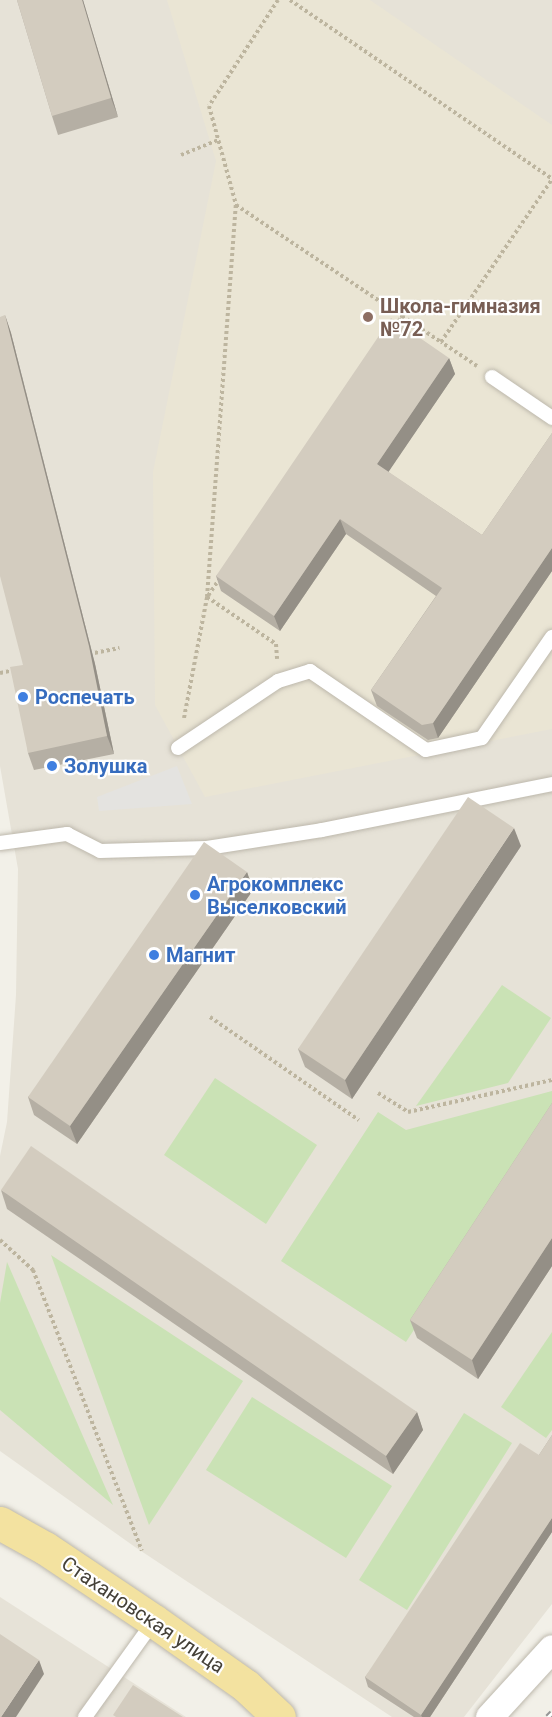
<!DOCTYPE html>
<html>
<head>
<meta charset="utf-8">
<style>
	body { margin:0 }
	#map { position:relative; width:552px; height:1717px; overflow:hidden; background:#f2f0e8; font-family:Roboto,sans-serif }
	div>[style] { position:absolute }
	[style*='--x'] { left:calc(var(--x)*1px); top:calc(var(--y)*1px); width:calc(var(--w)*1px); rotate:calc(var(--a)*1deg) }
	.residential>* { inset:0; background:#e6e2d7 }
	.education>* { inset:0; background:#eae5d4 }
	.green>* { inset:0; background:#cae2b5 }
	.parking>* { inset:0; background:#e4e3e0 }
	.path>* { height:4px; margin-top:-2px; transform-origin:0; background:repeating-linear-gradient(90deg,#bdb59f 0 3px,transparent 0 6px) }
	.roads { filter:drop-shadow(0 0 2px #bdb8ac) drop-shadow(0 0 2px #bdb8ac) }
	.lane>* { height:14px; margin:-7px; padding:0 7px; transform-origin:7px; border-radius:7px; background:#fff }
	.street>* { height:27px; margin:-13.5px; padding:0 13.5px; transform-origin:13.5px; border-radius:13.5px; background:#fff }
	.primary>* { height:33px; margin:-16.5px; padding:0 16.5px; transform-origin:16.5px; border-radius:16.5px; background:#f3e2a0 }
	.rail>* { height:7px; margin-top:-3.5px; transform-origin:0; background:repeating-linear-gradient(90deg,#fff 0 14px,#969696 0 28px); box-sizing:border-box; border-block:2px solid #969696 }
	.wall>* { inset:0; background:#b5afa4 }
	.shaded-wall>* { inset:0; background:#948f86 }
	.building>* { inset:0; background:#d3ccbf }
	.dots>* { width:16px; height:16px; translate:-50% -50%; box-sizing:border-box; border:3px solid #fff; border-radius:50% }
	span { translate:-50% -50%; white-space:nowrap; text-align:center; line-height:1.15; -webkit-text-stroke:4.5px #fff; paint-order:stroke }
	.education-label { font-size:20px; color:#785e54; font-weight:700 }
	.left { translate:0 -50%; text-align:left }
	.shop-label { font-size:20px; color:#366cbe; font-weight:700 }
	.street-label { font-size:20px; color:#454138 }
</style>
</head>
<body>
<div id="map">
	<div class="residential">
		<i style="clip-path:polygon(0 0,552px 0,552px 1604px,464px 1717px,392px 1717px,135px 1547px,0 1451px,0 1156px,7px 1122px,16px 995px,18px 869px,0 766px)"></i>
		<i style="clip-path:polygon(0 1597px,186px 1717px,0 1717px)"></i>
	</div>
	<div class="education">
		<i style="clip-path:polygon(167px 0,370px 0,552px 125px,552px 729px,205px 797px,155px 705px,153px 472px,216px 161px)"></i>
	</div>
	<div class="green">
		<i style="clip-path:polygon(502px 985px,551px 1018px,508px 1083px,416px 1106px)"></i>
		<i style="clip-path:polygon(215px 1078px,317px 1145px,266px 1224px,164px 1155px)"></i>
		<i style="clip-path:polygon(552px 1091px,552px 1119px,406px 1342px,281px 1261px,378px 1112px,406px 1130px)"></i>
		<i style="clip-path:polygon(51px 1255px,243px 1381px,149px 1525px)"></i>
		<i style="clip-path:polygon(7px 1262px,113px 1505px,0 1410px,0 1303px)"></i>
		<i style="clip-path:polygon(552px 1332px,552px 1430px,546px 1438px,501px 1407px)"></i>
		<i style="clip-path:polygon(252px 1397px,392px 1486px,346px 1558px,206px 1470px)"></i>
		<i style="clip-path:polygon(464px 1413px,512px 1443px,407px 1610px,359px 1580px)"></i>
	</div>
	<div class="parking">
		<i style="clip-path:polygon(177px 766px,192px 804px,99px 811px,97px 797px)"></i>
	</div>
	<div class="path">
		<i style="--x:278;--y:0;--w:126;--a:123.1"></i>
		<i style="--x:209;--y:106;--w:103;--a:74.7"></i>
		<i style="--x:236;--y:205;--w:200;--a:33.8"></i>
		<i style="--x:290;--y:0;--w:316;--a:34.3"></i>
		<i style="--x:181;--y:155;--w:40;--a:-22"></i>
		<i style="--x:396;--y:326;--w:12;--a:-59"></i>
		<i style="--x:402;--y:316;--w:47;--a:33.7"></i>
		<i style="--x:477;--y:366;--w:43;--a:-146.3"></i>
		<i style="--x:441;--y:342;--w:197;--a:-55.7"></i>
		<i style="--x:220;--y:578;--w:23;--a:124"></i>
		<i style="--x:207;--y:597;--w:83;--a:34.3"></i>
		<i style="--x:276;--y:644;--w:15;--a:86"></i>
		<i style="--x:89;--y:654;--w:31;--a:-11"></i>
		<i style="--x:0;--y:673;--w:14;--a:-12"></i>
		<i style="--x:184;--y:718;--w:123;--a:-79.2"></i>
		<i style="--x:207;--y:597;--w:393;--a:-85.8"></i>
		<i style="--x:210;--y:1017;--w:181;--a:34.7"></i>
		<i style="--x:378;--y:1093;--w:36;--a:32"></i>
		<i style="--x:408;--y:1112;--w:148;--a:-12.5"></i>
		<i style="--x:0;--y:1240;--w:45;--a:42.3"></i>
		<i style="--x:33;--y:1270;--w:301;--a:68.8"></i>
	</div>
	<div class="roads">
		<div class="lane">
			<i style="--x:492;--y:377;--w:73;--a:34.3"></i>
			<i style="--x:178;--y:748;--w:120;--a:-33.8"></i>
			<i style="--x:278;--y:681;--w:34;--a:-17"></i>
			<i style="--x:310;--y:671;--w:140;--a:34.3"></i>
			<i style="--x:426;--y:750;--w:57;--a:-12.1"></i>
			<i style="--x:482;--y:738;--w:123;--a:-55.3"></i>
			<i style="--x:0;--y:843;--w:68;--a:-7.7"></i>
			<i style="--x:67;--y:834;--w:37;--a:27"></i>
			<i style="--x:100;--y:851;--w:107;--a:-1.6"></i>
			<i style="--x:207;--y:848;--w:116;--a:-8.9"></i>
			<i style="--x:322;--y:830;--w:235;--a:-11.3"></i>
			<i style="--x:85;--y:1717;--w:118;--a:-54.3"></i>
		</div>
		<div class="street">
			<i style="--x:489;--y:1717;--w:93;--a:-47.6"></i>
		</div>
		<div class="primary">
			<i style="--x:0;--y:1523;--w:51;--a:29.1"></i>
			<i style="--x:45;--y:1548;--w:131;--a:33.8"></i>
			<i style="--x:154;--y:1621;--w:113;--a:35.2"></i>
			<i style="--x:246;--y:1686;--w:45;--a:43.2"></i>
		</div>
	</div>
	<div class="rail">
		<i style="--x:548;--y:1717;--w:6;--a:-45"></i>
	</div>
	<div class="wall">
		<i style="clip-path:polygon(17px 0,83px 0,118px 117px,58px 135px,52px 116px)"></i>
		<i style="clip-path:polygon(5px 315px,11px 333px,95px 664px,114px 754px,34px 770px,28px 753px)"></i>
		<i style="clip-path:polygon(449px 358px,455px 374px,388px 472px,482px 535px,552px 433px,552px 571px,438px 738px,428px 740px,377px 706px,371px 690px,436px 596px,346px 534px,280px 631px,221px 591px,216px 576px)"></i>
		<i style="clip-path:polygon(521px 846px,352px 1099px,305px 1067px,298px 1049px)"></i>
		<i style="clip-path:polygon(247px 872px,253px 890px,77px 1144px,34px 1115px,28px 1097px)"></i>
		<i style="clip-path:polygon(552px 1103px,552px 1266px,478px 1379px,417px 1338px,410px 1320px)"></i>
		<i style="clip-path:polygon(1px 1190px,417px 1412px,423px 1430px,393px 1474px,7px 1209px)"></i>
		<i style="clip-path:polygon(552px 1435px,552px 1532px,430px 1717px,414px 1717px,368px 1687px,365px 1677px,539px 1455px)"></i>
	</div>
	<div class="shaded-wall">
		<i style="clip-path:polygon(82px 0,83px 0,118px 117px,111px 98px)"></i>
		<i style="clip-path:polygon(5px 315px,11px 333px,95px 664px,114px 754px,107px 736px)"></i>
		<i style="clip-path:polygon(449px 358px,455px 374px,383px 480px,377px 464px)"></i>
		<i style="clip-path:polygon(340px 519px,346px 534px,280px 631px,274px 616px)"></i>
		<i style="clip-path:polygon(552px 548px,552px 571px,438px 738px,433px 723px)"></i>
		<i style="clip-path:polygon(514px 828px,521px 846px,352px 1099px,345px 1080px)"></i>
		<i style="clip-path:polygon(247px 872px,253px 890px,77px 1144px,70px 1126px)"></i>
		<i style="clip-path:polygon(552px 1238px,552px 1266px,478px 1379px,472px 1360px)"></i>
		<i style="clip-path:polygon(417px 1412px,423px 1430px,393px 1474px,386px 1456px)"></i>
		<i style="clip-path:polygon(552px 1518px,552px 1532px,430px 1717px,422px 1717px,421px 1715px)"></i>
		<i style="clip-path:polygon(39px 1660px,44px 1674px,16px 1717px,1px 1717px)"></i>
	</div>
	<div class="building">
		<i style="clip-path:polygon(17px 0,82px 0,111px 98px,52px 116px)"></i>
		<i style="clip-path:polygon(5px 315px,89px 646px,107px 736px,28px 753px,10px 667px,23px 665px,0 576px,0 317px)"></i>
		<i style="clip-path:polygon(391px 318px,449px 358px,377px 464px,482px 535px,552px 433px,552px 548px,433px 723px,422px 725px,371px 690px,442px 588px,340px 519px,274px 616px,216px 576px)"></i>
		<i style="clip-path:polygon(468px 797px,514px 828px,345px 1080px,298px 1049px)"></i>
		<i style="clip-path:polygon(204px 842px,247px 872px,70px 1126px,28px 1097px)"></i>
		<i style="clip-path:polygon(552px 1103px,552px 1238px,472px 1360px,410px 1320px)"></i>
		<i style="clip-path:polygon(31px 1146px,417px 1412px,386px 1456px,1px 1190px)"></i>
		<i style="clip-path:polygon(552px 1435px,552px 1518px,421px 1715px,365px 1677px,520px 1443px,539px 1455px)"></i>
		<i style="clip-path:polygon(0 1634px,39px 1660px,1px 1717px,0 1717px)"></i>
		<i style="clip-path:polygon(133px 1685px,183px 1717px,116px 1717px,113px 1715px)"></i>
	</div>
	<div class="dots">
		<i style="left:368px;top:317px;background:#8d6e63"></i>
		<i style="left:23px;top:697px;background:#3f7fe0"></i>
		<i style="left:52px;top:766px;background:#3f7fe0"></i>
		<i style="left:195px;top:895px;background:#3f7fe0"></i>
		<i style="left:154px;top:955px;background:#3f7fe0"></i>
	</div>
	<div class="education-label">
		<span class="left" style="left:380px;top:318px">Школа-гимназия<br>№72</span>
	</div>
	<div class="shop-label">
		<span class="left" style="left:35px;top:697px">Роспечать</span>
		<span class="left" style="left:64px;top:766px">Золушка</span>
		<span class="left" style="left:207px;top:896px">Агрокомплекс<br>Выселковский</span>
		<span class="left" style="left:166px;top:955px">Магнит</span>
	</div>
	<div class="street-label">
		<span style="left:143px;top:1615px;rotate:34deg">Стахановская улица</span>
	</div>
</div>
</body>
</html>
